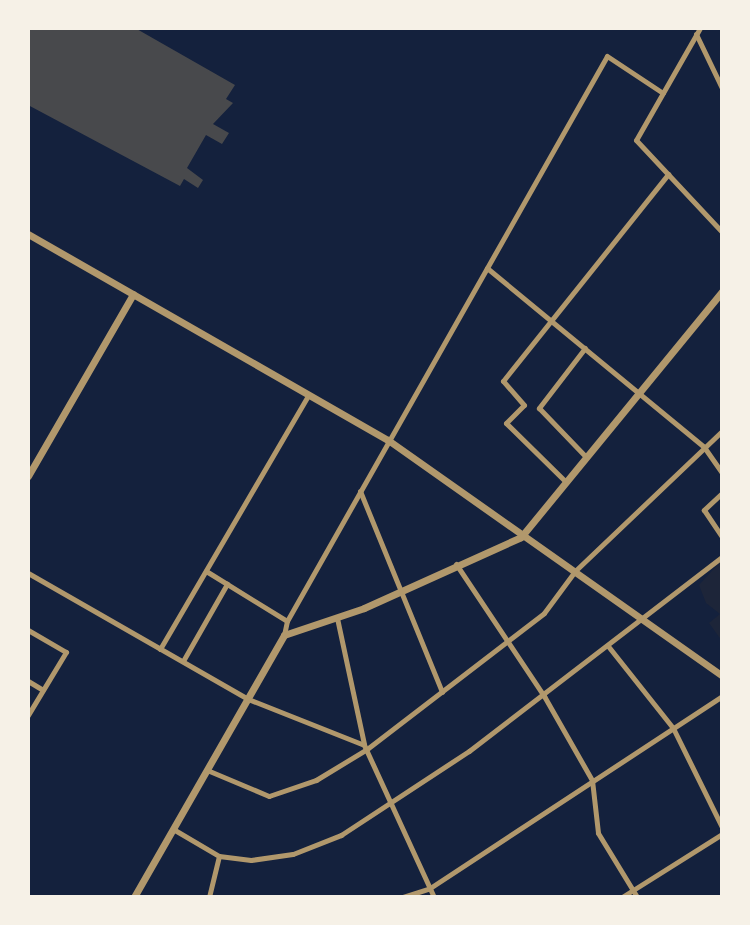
<!DOCTYPE html>
<html>
<head>
<meta charset="utf-8">
<style>
	body { margin:0 }
	#map { position:relative; width:750px; height:925px; overflow:hidden; background:#14213d; font-family:"Times New Roman",serif }
	div>[style] { position:absolute }
	[style*='--x'] { left:calc(var(--x)*1px); top:calc(var(--y)*1px); width:calc(var(--w)*1px); rotate:calc(var(--a)*1deg) }
	.green>* { inset:0; background:#1d2539 }
	.building>* { inset:0; background:#48494c }
	.minor>* { height:5px; margin:-2.5px; padding:0 2.5px; transform-origin:2.5px; border-radius:2.5px; background:#b1986c }
	.tertiary>* { height:7px; margin:-3.5px; padding:0 3.5px; transform-origin:3.5px; border-radius:3.5px; background:#b1986c }
	span { translate:-50% -50%; white-space:nowrap; text-align:center; line-height:1.15; -webkit-text-stroke:8px #f6f1e7; paint-order:stroke }
	.frame { position:absolute; inset:0; border:30px solid #f6f1e7; pointer-events:none }
</style>
</head>
<body>
<div id="map">
	<div class="green">
		<i style="clip-path:polygon(722px 560px,722px 641px,709px 623px,720px 614px,706px 603px,699px 585px)"></i>
	</div>
	<div class="building">
		<i style="clip-path:polygon(28px 28px,135px 28px,235px 85px,226px 99px,233px 103px,213px 124px,229px 133px,222px 144px,206px 135px,187px 168px,203px 180px,198px 188px,184px 179px,180px 186px,28px 105px)"></i>
	</div>
	<div class="minor">
		<i style="--x:700;--y:28;--w:129;--a:119.7"></i>
		<i style="--x:636;--y:140;--w:126;--a:46.9"></i>
		<i style="--x:696;--y:34;--w:60;--a:64.3"></i>
		<i style="--x:487;--y:268;--w:281;--a:39.5"></i>
		<i style="--x:704;--y:447;--w:32;--a:55"></i>
		<i style="--x:585;--y:348;--w:76;--a:127.5"></i>
		<i style="--x:539;--y:408;--w:68;--a:46.2"></i>
		<i style="--x:566;--y:482;--w:84;--a:-135.5"></i>
		<i style="--x:506;--y:423;--w:25;--a:-45"></i>
		<i style="--x:524;--y:405;--w:32;--a:-131"></i>
		<i style="--x:503;--y:381;--w:265;--a:-51.4"></i>
		<i style="--x:360;--y:491;--w:217;--a:67.8"></i>
		<i style="--x:722;--y:493;--w:25;--a:137"></i>
		<i style="--x:704;--y:510;--w:32;--a:56"></i>
		<i style="--x:456;--y:564;--w:159;--a:56.3"></i>
		<i style="--x:544;--y:696;--w:97;--a:60.3"></i>
		<i style="--x:592;--y:780;--w:53;--a:83.5"></i>
		<i style="--x:598;--y:833;--w:75;--a:58.6"></i>
		<i style="--x:206;--y:571;--w:95;--a:31.7"></i>
		<i style="--x:28;--y:573;--w:254;--a:29.8"></i>
		<i style="--x:248;--y:699;--w:125;--a:21.6"></i>
		<i style="--x:364;--y:745;--w:167;--a:65.3"></i>
		<i style="--x:337;--y:618;--w:129;--a:77.9"></i>
		<i style="--x:28;--y:630;--w:44;--a:30.1"></i>
		<i style="--x:66;--y:652;--w:74;--a:121.1"></i>
		<i style="--x:284;--y:635;--w:14;--a:-78"></i>
		<i style="--x:287;--y:621;--w:649;--a:-60.47"></i>
		<i style="--x:607;--y:56;--w:67;--a:33.5"></i>
		<i style="--x:608;--y:646;--w:105;--a:51.6"></i>
		<i style="--x:673;--y:728;--w:110;--a:63.7"></i>
		<i style="--x:160;--y:649;--w:295;--a:-59.7"></i>
		<i style="--x:183;--y:661;--w:89;--a:-60.3"></i>
		<i style="--x:28;--y:681;--w:17;--a:31"></i>
		<i style="--x:207;--y:770;--w:67;--a:22.8"></i>
		<i style="--x:269;--y:796;--w:50;--a:-18.8"></i>
		<i style="--x:316;--y:780;--w:60;--a:-31.3"></i>
		<i style="--x:367;--y:749;--w:223;--a:-37.5"></i>
		<i style="--x:544;--y:613;--w:52;--a:-53.6"></i>
		<i style="--x:575;--y:571;--w:203;--a:-43.6"></i>
		<i style="--x:173;--y:829;--w:53;--a:30.4"></i>
		<i style="--x:219;--y:856;--w:32;--a:7"></i>
		<i style="--x:251;--y:860;--w:42;--a:-8.1"></i>
		<i style="--x:293;--y:854;--w:52;--a:-21.6"></i>
		<i style="--x:341;--y:835;--w:153;--a:-33.3"></i>
		<i style="--x:469;--y:751;--w:319;--a:-37.5"></i>
		<i style="--x:209;--y:897;--w:42;--a:-76.3"></i>
		<i style="--x:403;--y:897;--w:28;--a:-18"></i>
		<i style="--x:430;--y:888;--w:349;--a:-33.3"></i>
		<i style="--x:622;--y:897;--w:118;--a:-32.2"></i>
	</div>
	<div class="tertiary">
		<i style="--x:28;--y:234;--w:415;--a:29.8"></i>
		<i style="--x:388;--y:440;--w:409;--a:35.2"></i>
		<i style="--x:28;--y:476;--w:210;--a:-60"></i>
		<i style="--x:134;--y:897;--w:302;--a:-60.2"></i>
		<i style="--x:284;--y:635;--w:84;--a:-18.6"></i>
		<i style="--x:364;--y:608;--w:172;--a:-24.3"></i>
		<i style="--x:521;--y:537;--w:318;--a:-50.7"></i>
	</div>
	<div class="frame"></div>
</div>
</body>
</html>
